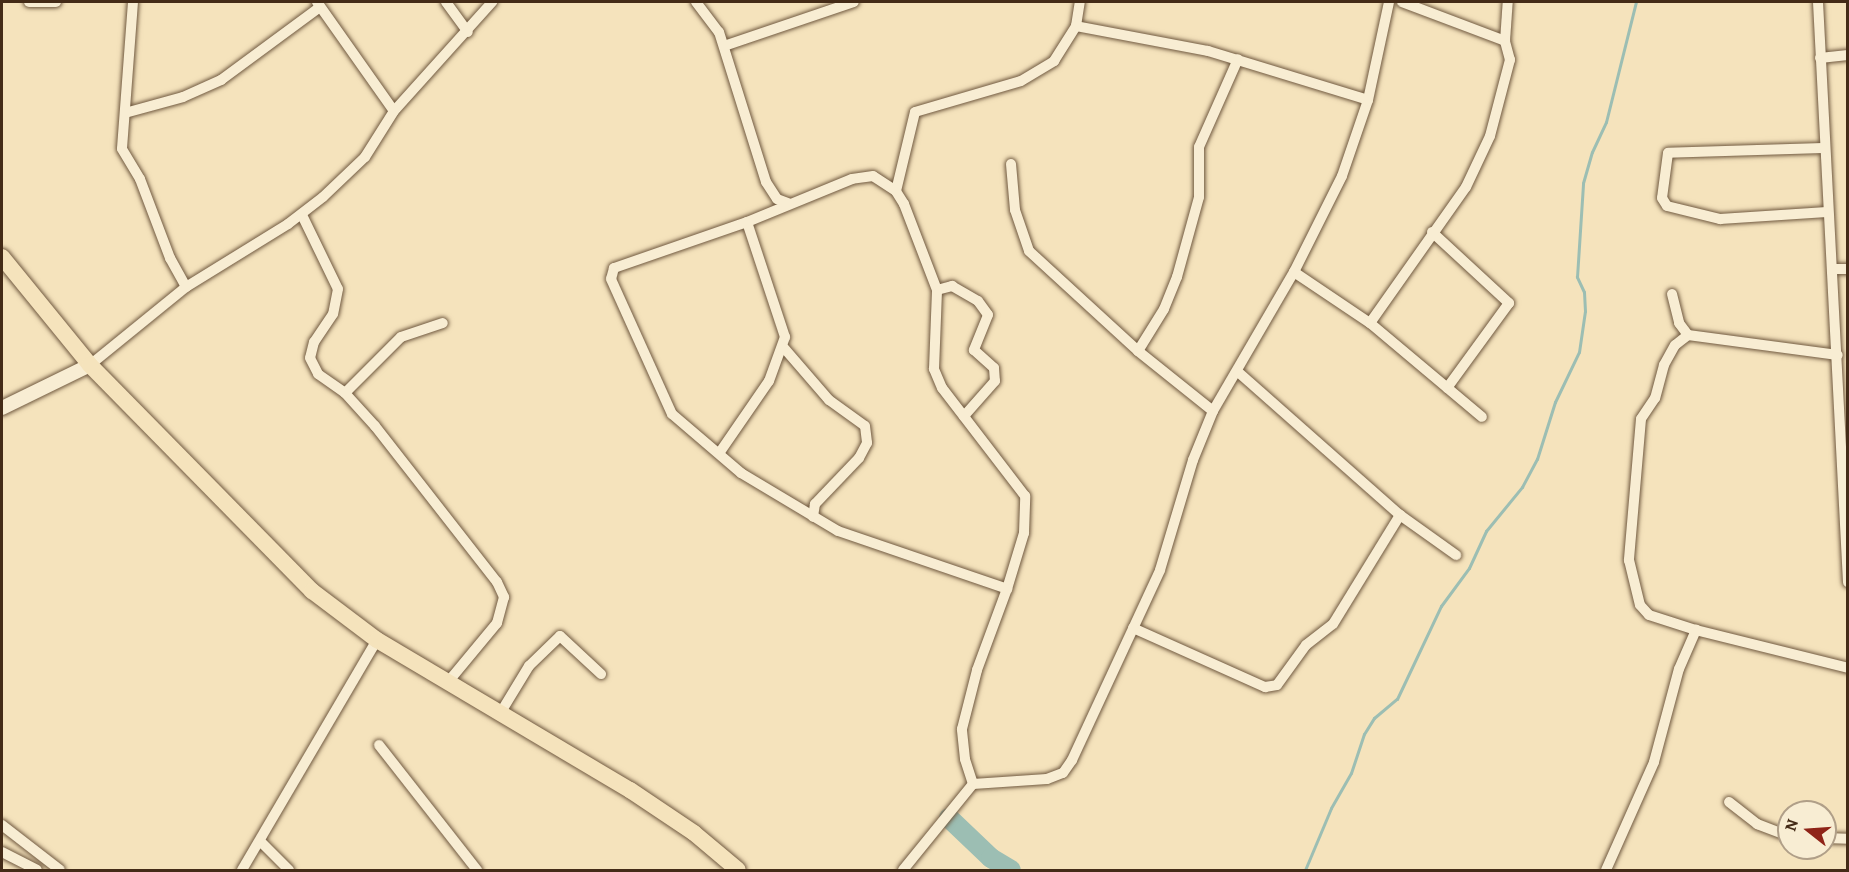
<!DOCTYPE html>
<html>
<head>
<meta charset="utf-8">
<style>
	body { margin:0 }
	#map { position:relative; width:1849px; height:872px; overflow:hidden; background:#f5e3bc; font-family:Alegreya,serif }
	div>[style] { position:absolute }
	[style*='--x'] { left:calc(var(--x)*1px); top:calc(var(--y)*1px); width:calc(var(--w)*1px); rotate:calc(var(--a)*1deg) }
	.stream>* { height:3px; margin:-1.5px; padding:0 1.5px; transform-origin:1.5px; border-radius:1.5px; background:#9cbeb3 }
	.river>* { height:20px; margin:-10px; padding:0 10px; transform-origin:10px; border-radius:10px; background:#9cbeb3 }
	.roads { filter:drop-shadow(0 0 2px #705940) drop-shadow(0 0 2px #705940) }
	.minor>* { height:10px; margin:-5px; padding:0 5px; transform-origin:5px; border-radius:5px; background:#f8edd3 }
	.tertiary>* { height:14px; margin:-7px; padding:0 7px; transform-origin:7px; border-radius:7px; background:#f8edd3 }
	.primary>* { height:16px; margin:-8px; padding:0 8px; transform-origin:8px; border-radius:8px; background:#f5e3bc }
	span { translate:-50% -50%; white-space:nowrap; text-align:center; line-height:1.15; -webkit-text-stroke:6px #f8edd3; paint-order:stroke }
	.frame { position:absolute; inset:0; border:3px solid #442b17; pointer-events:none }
	.north { position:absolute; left:1777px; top:800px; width:60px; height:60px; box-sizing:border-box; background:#f8edd3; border:2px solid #b09f88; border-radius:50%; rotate:287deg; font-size:16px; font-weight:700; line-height:24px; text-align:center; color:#442b17 }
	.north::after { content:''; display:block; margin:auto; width:21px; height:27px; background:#8f2418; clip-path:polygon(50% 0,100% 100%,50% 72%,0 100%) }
</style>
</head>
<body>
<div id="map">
	<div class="stream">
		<i style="--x:1305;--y:870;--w:67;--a:-67.2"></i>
		<i style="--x:1331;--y:808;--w:40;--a:-60.3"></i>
		<i style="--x:1351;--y:773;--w:41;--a:-71.6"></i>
		<i style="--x:1364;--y:734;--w:19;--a:-58"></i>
		<i style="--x:1374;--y:718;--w:30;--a:-40"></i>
		<i style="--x:1397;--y:699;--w:103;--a:-64.7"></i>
		<i style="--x:1441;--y:606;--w:47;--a:-53.6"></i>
		<i style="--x:1469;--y:568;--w:41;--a:-65.3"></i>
		<i style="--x:1486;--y:531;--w:57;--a:-50.7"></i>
		<i style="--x:1522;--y:487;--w:32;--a:-62"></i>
		<i style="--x:1537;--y:459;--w:60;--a:-72.5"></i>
		<i style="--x:1555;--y:402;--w:55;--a:-64.4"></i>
		<i style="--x:1579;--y:352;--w:41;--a:-81.7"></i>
		<i style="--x:1585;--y:311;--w:19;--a:-93"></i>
		<i style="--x:1584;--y:292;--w:17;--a:-115"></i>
		<i style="--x:1577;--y:277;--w:94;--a:-86.3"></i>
		<i style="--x:1583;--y:183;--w:32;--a:-74"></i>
		<i style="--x:1592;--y:152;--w:33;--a:-65"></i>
		<i style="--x:1606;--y:122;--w:124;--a:-76"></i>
	</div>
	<div class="river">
		<i style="--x:949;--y:818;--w:58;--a:43.6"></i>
		<i style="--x:991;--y:858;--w:23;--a:31"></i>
	</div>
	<div class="roads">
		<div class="minor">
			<i style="--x:29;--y:2;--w:27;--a:0"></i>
			<i style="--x:133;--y:2;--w:147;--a:94.3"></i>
			<i style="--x:122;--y:149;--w:35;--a:59"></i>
			<i style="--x:140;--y:179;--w:85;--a:69.2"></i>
			<i style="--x:170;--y:258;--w:33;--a:61"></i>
			<i style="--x:317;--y:2;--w:133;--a:54.8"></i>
			<i style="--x:446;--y:2;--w:37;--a:54"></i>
			<i style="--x:696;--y:2;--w:38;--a:53"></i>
			<i style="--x:719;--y:32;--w:157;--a:72.6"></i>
			<i style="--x:766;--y:182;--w:20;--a:57"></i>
			<i style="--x:777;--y:199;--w:12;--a:20"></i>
			<i style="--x:1402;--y:2;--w:110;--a:20.7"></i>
			<i style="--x:1818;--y:2;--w:581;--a:87.04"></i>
			<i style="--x:1076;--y:26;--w:134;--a:10.7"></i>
			<i style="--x:1208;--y:51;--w:167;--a:17"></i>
			<i style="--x:724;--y:46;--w:137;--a:-18.7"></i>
			<i style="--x:1820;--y:58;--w:28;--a:-6"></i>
			<i style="--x:125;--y:113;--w:60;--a:-15.4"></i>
			<i style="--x:183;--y:97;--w:42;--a:-24.1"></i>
			<i style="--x:221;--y:80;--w:123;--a:-36.4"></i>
			<i style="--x:1823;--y:148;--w:155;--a:178.2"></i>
			<i style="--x:1668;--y:153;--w:45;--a:97.6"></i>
			<i style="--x:1662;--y:198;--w:9;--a:58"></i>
			<i style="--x:1667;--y:206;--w:55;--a:13.8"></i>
			<i style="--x:1720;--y:219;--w:107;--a:-3.7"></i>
			<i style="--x:1011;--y:164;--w:46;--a:85"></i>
			<i style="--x:1015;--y:210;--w:43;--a:71.1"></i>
			<i style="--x:1029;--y:251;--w:148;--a:42.5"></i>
			<i style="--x:1138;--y:351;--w:96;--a:38.7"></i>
			<i style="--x:896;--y:191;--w:81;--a:-76.5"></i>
			<i style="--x:915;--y:112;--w:110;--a:-16.3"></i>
			<i style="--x:1021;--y:81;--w:39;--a:-31"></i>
			<i style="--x:1054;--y:61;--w:41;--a:-57.8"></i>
			<i style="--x:1076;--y:26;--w:24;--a:-81"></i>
			<i style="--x:302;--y:215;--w:82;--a:64.1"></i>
			<i style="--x:338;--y:289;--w:25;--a:101"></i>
			<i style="--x:333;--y:314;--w:34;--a:124"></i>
			<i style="--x:314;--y:342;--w:16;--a:104"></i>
			<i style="--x:310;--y:358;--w:18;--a:63"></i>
			<i style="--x:318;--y:374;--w:33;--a:35"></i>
			<i style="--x:345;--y:393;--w:45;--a:47.7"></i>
			<i style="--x:375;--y:426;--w:198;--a:52"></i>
			<i style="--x:497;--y:582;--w:17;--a:65"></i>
			<i style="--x:504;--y:597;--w:27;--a:105"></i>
			<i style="--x:497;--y:623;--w:77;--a:129.7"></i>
			<i style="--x:1432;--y:232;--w:105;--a:42.7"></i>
			<i style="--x:1509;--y:303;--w:105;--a:126.1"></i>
			<i style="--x:1833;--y:269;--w:15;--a:0"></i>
			<i style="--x:1294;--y:272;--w:92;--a:33.9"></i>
			<i style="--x:1370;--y:323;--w:146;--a:40"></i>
			<i style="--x:937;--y:290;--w:16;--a:-15"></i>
			<i style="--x:952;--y:286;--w:30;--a:30"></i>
			<i style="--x:978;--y:301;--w:17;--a:54"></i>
			<i style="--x:988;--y:315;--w:38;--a:112"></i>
			<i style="--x:974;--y:350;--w:27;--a:42"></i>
			<i style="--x:994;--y:368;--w:13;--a:86"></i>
			<i style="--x:995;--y:381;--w:47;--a:131.5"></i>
			<i style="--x:1672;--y:294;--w:30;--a:76"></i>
			<i style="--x:1679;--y:323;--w:15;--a:53"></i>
			<i style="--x:1688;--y:335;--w:151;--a:7.6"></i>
			<i style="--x:1370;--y:323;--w:166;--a:-54.8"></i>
			<i style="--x:1466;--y:187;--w:56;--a:-64.8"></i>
			<i style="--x:1490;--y:136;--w:79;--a:-75.3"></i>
			<i style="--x:1510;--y:60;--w:20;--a:-105"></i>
			<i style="--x:1505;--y:41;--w:39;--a:-86"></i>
			<i style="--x:1688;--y:335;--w:16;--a:142"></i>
			<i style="--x:1675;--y:345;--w:23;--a:119"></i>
			<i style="--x:1664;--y:365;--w:34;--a:105"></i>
			<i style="--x:1655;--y:398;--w:25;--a:124"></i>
			<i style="--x:1641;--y:419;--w:142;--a:94.9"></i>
			<i style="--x:1629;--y:560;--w:46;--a:76.3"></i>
			<i style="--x:1640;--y:605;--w:13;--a:48"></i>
			<i style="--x:1649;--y:615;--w:49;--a:17.7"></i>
			<i style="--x:1696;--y:630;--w:157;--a:14"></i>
			<i style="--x:784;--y:348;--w:69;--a:49.1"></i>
			<i style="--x:829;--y:400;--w:44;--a:35.8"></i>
			<i style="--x:865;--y:426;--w:17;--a:83"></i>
			<i style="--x:867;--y:443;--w:17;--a:118"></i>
			<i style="--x:859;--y:458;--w:64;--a:133.7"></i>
			<i style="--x:815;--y:504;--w:13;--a:99"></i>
			<i style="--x:1138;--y:351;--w:49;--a:-58.2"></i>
			<i style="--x:1164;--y:309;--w:35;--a:-68"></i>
			<i style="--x:1177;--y:277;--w:83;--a:-74.6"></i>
			<i style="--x:1199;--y:197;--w:50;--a:-90"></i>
			<i style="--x:1199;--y:147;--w:96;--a:-66.1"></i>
			<i style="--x:90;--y:365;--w:124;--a:-39.1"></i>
			<i style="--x:186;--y:287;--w:120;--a:-31.7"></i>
			<i style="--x:288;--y:224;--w:44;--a:-37.6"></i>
			<i style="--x:323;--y:197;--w:58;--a:-43.6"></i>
			<i style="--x:365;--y:157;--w:54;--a:-57.8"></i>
			<i style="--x:394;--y:111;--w:147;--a:-48"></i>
			<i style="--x:1237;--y:371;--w:217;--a:41.5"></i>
			<i style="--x:1400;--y:515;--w:69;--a:35.5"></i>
			<i style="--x:345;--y:393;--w:79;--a:-45"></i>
			<i style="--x:401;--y:337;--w:44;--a:-18.4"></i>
			<i style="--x:720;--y:452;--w:86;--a:-55.4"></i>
			<i style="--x:769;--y:381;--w:47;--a:-70"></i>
			<i style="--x:785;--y:337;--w:121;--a:-108.3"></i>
			<i style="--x:1133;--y:628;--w:145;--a:24.1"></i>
			<i style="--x:1265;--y:687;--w:12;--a:-9"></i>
			<i style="--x:1277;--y:685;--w:49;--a:-54.1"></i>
			<i style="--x:1306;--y:645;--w:34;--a:-38"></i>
			<i style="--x:1333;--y:624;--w:128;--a:-58.4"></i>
			<i style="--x:501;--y:712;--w:54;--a:-58.7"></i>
			<i style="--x:529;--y:666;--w:43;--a:-44.1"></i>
			<i style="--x:560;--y:636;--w:56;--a:42.8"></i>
			<i style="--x:379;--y:745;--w:159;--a:51.9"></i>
			<i style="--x:973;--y:784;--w:26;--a:-108"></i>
			<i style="--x:965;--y:759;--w:30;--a:-96"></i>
			<i style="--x:962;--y:729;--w:61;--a:-75.7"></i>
			<i style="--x:977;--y:670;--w:86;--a:-69.7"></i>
			<i style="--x:1007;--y:589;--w:59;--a:-73.1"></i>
			<i style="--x:1024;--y:533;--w:37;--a:-88"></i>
			<i style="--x:1025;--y:496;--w:136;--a:-127.5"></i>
			<i style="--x:942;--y:388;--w:21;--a:-113"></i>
			<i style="--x:934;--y:369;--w:79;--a:-87.8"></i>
			<i style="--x:937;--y:290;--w:92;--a:-111"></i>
			<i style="--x:904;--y:204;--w:15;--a:-122"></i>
			<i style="--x:896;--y:191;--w:27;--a:-147"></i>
			<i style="--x:873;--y:176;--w:21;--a:172"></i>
			<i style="--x:852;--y:179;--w:113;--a:157.7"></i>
			<i style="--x:747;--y:222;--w:141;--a:160.9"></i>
			<i style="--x:614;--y:268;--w:11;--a:105"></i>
			<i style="--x:611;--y:279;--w:148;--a:65.7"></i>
			<i style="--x:672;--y:414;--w:91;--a:40.5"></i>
			<i style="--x:741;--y:473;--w:113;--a:30.9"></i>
			<i style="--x:838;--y:531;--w:179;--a:18.9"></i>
			<i style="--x:1729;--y:802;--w:36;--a:38"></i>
			<i style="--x:1757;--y:824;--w:34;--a:21"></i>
			<i style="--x:2;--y:825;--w:73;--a:37.8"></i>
			<i style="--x:1825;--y:838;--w:23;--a:2"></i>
			<i style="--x:260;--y:841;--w:41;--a:45"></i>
			<i style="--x:2;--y:852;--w:39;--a:27"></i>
			<i style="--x:242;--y:870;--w:267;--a:-59.6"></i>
			<i style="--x:903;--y:870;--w:111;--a:-50.9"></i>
			<i style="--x:973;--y:784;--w:74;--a:-3.9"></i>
			<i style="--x:1047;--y:779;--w:17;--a:-21"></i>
			<i style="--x:1063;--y:773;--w:16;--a:-55"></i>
			<i style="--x:1072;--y:760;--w:209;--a:-65.1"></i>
			<i style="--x:1160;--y:570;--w:115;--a:-73.3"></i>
			<i style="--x:1193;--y:460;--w:53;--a:-67.8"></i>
			<i style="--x:1213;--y:411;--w:161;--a:-59.8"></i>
			<i style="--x:1294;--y:272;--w:107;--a:-63.4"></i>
			<i style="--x:1342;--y:176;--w:80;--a:-71.1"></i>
			<i style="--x:1368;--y:100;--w:100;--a:-77.9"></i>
			<i style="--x:1606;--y:870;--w:118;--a:-66"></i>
			<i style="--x:1654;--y:762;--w:96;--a:-75"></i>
			<i style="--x:1679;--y:669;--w:43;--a:-66.4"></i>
		</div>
		<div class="tertiary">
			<i style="--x:2;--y:408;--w:98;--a:-26"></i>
		</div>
		<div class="primary">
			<i style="--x:2;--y:257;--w:139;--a:50.8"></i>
			<i style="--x:90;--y:365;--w:317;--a:45.5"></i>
			<i style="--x:312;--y:591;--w:81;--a:37"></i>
			<i style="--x:377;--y:640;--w:294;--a:30.7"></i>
			<i style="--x:630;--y:790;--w:77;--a:33.9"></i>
			<i style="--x:694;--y:833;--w:57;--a:40.1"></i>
		</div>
	</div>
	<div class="frame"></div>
	<div class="north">N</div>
</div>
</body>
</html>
